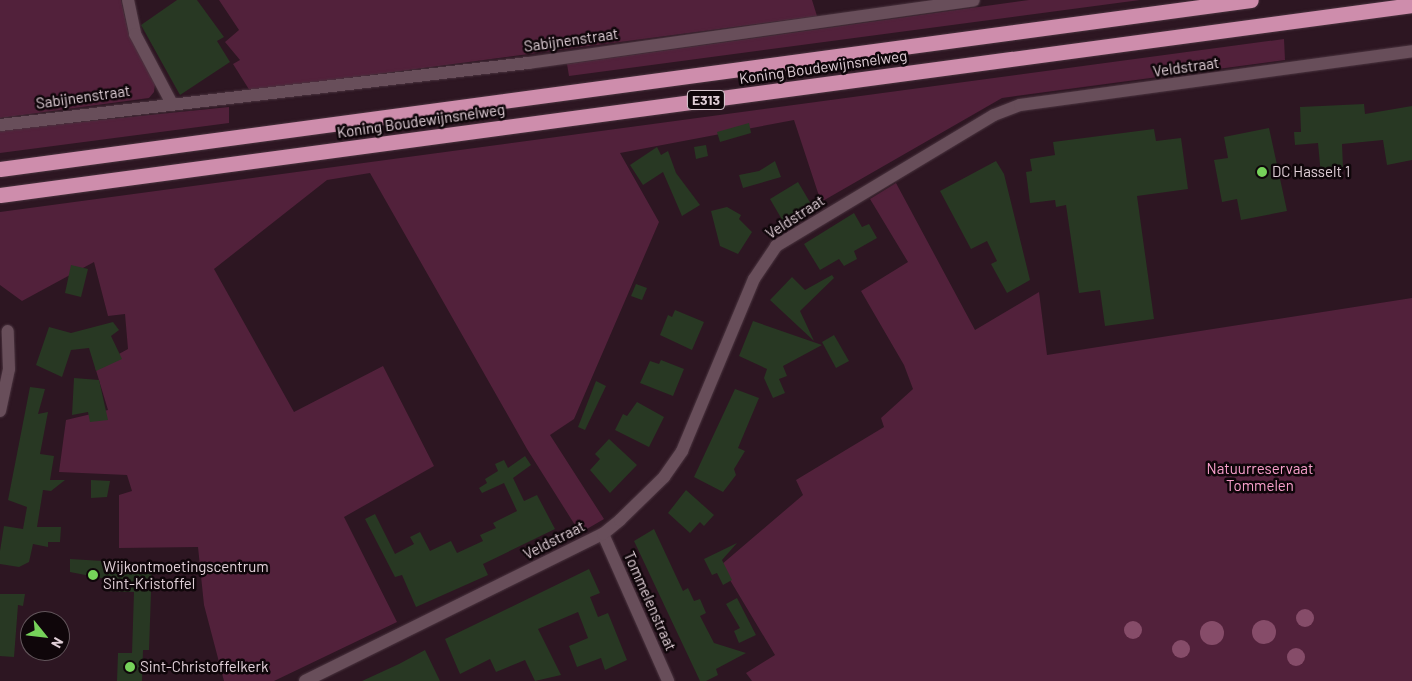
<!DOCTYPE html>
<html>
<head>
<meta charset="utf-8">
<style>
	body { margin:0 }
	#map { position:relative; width:1412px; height:681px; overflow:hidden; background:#2d1622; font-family:Barlow,sans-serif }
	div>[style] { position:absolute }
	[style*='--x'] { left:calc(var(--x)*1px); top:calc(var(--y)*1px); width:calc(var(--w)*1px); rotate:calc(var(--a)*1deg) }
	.green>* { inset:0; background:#52213b }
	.water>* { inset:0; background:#864c69 }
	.round { border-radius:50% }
	.building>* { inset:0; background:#283823 }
	.roads { filter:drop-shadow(0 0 1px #4a343f) drop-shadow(0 0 1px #4a343f) }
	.minor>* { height:12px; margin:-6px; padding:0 6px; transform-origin:6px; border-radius:6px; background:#684e5a }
	.highway>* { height:15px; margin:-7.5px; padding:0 7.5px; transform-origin:7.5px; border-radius:7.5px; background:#ce8dac }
	.dots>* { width:14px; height:14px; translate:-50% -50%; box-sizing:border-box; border:2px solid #0f060a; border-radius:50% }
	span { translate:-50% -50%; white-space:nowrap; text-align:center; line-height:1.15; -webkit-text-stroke:5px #0f060a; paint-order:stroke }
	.shield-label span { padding:1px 4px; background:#0f060a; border:1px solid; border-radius:4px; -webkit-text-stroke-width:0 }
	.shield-label { font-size:14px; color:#e0cfd7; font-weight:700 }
	.street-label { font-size:15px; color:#e0cfd7 }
	.poi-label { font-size:15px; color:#e0cfd7 }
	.left { translate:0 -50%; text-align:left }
	.park-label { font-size:15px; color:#f9a0cc }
	.north { position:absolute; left:20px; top:611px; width:50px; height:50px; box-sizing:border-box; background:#0f060a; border:1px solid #63565c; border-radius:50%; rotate:119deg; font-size:14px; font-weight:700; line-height:20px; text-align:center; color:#e0cfd7 }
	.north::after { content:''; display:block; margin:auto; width:18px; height:22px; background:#76d25a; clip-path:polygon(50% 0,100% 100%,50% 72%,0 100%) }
</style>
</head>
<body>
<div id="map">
	<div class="green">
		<i style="clip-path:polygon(0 0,121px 0,128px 31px,155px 84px,154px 92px,149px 98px,0 118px)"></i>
		<i style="clip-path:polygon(219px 0,812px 0,817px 16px,250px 91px,233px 64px,240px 60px,225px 42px,239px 30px)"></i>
		<i style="clip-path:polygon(1029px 0,1140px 0,569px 76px,567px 64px)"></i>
		<i style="clip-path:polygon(1284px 39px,1285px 60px,1002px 98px,821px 202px,794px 120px,620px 153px,659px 222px,574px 419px,550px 435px,604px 519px,580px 533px,527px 449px,370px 173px,327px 180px,214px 269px,294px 412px,383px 366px,434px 466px,344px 517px,397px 622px,274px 681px,224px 681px,204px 605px,198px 547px,119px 548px,119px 495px,132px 491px,127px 475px,59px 472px,66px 420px,108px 410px,95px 367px,128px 349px,125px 314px,108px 316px,94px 262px,22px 301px,0 285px,0 212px)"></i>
		<i style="clip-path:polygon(229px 107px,229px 123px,0 153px,0 130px)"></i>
		<i style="clip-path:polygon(896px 183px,975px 330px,1039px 292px,1047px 355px,1412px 298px,1412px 681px,752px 681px,746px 673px,775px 655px,721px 565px,803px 495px,796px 480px,884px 427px,881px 418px,913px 389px,904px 365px,861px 291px,908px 262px,870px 199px)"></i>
	</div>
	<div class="water">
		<i class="round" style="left:1296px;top:609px;width:18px;height:18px"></i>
		<i class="round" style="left:1252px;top:620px;width:24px;height:24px"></i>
		<i class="round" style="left:1200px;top:621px;width:24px;height:24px"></i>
		<i class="round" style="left:1124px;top:621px;width:18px;height:18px"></i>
		<i class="round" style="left:1172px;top:640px;width:18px;height:18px"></i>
		<i class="round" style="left:1287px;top:648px;width:18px;height:18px"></i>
	</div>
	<div class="building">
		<i style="clip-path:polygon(177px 0,197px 0,224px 37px,217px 41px,230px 62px,180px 95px,141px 25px)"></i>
		<i style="clip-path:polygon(1364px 104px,1365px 114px,1412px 106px,1412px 160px,1387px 165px,1383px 140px,1342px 144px,1343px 168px,1321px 175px,1318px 143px,1295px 145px,1294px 132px,1301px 132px,1300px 107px)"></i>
		<i style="clip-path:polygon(749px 123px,751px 133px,720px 142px,717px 132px)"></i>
		<i style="clip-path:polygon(1269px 128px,1287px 211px,1241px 220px,1237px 199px,1222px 202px,1214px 160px,1228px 158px,1224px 137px)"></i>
		<i style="clip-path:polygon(1154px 129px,1156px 141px,1181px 138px,1188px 189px,1137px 196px,1154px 319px,1105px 326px,1100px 290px,1079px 293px,1066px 205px,1056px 207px,1055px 200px,1030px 203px,1026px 172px,1032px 171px,1030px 159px,1055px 155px,1053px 142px)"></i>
		<i style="clip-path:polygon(706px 145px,708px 156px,696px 159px,694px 147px)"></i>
		<i style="clip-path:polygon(657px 147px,661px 155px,668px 151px,676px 173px,700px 205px,682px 216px,663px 172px,643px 185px,630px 165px)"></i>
		<i style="clip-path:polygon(775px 161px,781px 177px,743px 188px,739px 175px,759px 171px)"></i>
		<i style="clip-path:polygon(996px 161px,1004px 174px,1030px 280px,1007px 293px,991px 264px,997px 261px,987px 241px,971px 249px,940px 191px)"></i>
		<i style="clip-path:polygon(798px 182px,811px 204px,784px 223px,770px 199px)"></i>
		<i style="clip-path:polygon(727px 207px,741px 215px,739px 219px,752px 232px,738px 254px,720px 246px,711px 211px)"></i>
		<i style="clip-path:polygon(854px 213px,862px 227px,869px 224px,877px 238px,854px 251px,857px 259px,844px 266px,839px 259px,820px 270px,804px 244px)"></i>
		<i style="clip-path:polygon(71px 265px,88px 269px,81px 297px,65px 293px)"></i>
		<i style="clip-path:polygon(832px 275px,834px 278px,800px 311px,814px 341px,770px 300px,792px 277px,805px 290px)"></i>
		<i style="clip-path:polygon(636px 284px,647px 288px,642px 300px,631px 296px)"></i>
		<i style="clip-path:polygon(675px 310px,704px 322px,692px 350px,660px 335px,668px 315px,672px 317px)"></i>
		<i style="clip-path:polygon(753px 321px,822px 345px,783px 366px,787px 376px,779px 379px,785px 393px,773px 398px,764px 378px,767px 369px,739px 356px)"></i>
		<i style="clip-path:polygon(113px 322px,119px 330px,111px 336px,122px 359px,96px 371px,89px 348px,71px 350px,62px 377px,36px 365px,49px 327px,71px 333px)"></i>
		<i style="clip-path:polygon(834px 335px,849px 361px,836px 368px,822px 342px)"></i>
		<i style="clip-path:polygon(661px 360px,684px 369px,673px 396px,640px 383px,650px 361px,659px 364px)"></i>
		<i style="clip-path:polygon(74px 378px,99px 380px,108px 420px,90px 422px,88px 412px,72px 415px)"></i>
		<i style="clip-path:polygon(596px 381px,606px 386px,585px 430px,578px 427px)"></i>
		<i style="clip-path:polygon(30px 387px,45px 389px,38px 414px,48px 412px,40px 454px,54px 456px,50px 480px,65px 480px,51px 491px,43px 490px,37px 527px,61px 527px,60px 542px,48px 542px,48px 547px,33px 544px,29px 562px,19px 567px,0 564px,0 551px,4px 526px,23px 529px,27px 507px,8px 500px)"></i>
		<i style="clip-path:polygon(735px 389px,759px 398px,738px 448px,745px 451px,734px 469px,736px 475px,723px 492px,694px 477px)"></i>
		<i style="clip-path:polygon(637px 402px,664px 417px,649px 447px,615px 430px,623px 414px,627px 416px)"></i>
		<i style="clip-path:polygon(609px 439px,637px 465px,610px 493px,590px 470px,600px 459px,595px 454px)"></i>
		<i style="clip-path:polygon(525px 456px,531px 465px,513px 478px,524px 501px,537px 495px,555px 529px,483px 564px,488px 575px,416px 607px,402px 575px,395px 577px,365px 519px,375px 514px,395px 554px,414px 544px,410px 537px,420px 532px,430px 551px,451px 541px,457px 553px,483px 541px,480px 535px,496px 528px,493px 523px,517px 511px,504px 483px,482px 493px,479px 488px,487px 483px,485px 479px,498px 471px,495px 464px,504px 460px,508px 468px)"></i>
		<i style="clip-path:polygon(91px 480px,110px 481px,107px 497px,91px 498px)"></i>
		<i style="clip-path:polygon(686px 490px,714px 515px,704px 526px,700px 522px,690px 533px,668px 513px)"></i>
		<i style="clip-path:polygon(654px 529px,683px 591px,688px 588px,694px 601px,700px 599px,706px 613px,700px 616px,714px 643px,746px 653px,716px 669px,718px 675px,706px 681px,700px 681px,634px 541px)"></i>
		<i style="clip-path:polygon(737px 543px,722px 560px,732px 580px,723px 585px,717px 573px,712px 575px,704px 559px)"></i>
		<i style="clip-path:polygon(70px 559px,152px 564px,149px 650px,143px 650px,142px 681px,117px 681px,118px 653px,132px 653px,134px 592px,106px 591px,106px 579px,70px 572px)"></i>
		<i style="clip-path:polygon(589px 569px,600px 593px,590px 597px,598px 617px,608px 613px,627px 660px,605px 670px,601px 658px,577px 667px,569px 646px,588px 638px,578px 612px,538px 629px,561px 675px,535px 681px,525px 660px,496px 672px,490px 659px,460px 674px,445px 639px)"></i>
		<i style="clip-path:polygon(0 594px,25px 594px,23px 606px,18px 605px,14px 657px,0 656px)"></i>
		<i style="clip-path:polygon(737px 598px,756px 635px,739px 643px,734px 631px,740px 628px,726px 604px)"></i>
		<i style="clip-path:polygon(425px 650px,440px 681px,362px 681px,399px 664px)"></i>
	</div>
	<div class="roads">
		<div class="minor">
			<i style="--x:128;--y:0;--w:35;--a:78"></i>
			<i style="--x:135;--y:34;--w:77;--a:62.1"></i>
			<i style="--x:0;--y:125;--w:532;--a:-6.7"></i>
			<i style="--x:528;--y:63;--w:450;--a:-8"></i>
			<i style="--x:0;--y:411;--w:43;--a:-77.9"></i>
			<i style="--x:9;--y:369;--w:38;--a:-92"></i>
			<i style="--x:603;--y:534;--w:161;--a:66.1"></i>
			<i style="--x:305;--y:681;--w:332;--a:-26.3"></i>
			<i style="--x:603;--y:534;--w:22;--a:-39"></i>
			<i style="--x:620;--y:520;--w:62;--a:-44.3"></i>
			<i style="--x:664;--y:477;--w:32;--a:-55"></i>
			<i style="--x:682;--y:451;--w:186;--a:-67.3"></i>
			<i style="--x:754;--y:279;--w:40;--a:-56"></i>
			<i style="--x:776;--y:246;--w:254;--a:-31"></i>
			<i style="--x:994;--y:115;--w:28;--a:-21"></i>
			<i style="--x:1020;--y:105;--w:396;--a:-7.8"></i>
		</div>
		<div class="highway">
			<i style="--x:0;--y:169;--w:1262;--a:-7.69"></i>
			<i style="--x:0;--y:195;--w:1425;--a:-7.66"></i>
		</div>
	</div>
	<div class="dots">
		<i style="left:1262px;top:172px;background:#76d25a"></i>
		<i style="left:93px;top:575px;background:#76d25a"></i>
		<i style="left:130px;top:667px;background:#76d25a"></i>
	</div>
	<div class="shield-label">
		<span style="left:706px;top:100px">E313</span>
	</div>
	<div class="street-label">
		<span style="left:571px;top:40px;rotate:-8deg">Sabijnenstraat</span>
		<span style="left:823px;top:67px;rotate:-8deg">Koning Boudewijnsnelweg</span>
		<span style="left:1186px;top:67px;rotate:-8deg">Veldstraat</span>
		<span style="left:83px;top:97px;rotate:-8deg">Sabijnenstraat</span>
		<span style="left:421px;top:121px;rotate:-8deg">Koning Boudewijnsnelweg</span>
		<span style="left:795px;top:217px;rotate:-33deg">Veldstraat</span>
		<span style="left:554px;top:540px;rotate:-27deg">Veldstraat</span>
		<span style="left:650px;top:601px;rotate:66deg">Tommelenstraat</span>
	</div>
	<div class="poi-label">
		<span class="left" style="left:1272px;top:172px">DC Hasselt 1</span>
		<span class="left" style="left:103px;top:575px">Wijkontmoetingscentrum<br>Sint-Kristoffel</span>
		<span class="left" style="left:140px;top:667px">Sint-Christoffelkerk</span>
	</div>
	<div class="park-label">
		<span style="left:1260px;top:477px">Natuurreservaat<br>Tommelen</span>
	</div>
	<div class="north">N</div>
</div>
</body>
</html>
